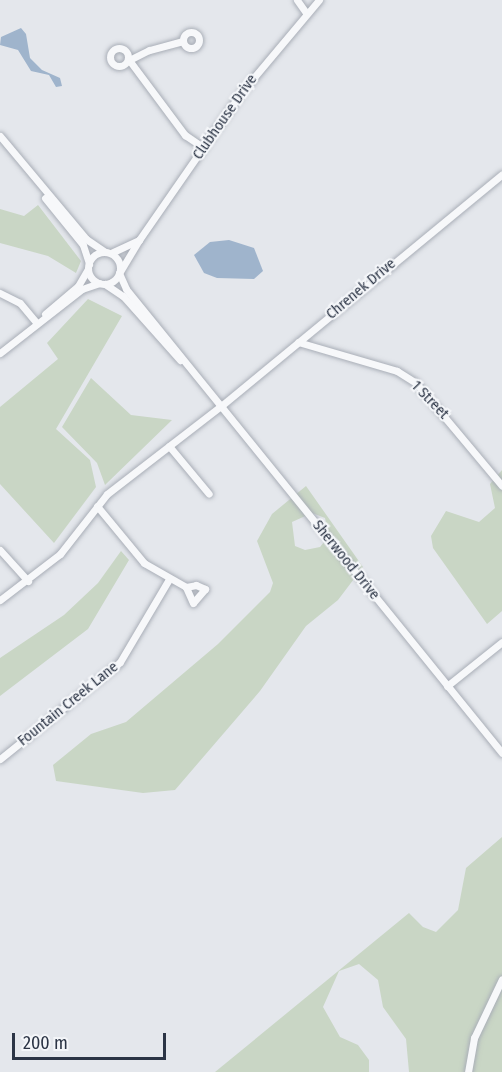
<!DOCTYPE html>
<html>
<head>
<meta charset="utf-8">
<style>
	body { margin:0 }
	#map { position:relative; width:502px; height:1072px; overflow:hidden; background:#e4e7ec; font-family:"Fira Sans Condensed",sans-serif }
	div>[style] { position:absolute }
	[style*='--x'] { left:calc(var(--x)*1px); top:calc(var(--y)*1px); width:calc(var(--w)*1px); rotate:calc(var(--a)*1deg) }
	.green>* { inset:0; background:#c9d6c5 }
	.water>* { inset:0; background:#9fb4cc }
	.roads { filter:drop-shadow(0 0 2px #a9aeb7) drop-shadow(0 0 2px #a9aeb7) }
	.minor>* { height:7px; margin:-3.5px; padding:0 3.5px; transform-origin:3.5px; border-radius:3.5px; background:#f7f8fa }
	.minor>.ring { margin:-3.5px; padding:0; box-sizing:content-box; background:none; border:7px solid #f7f8fa; border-radius:50% }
	span { translate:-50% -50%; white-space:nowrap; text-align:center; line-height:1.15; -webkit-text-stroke:4.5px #f4f6f9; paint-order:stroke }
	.street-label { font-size:15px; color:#2b3445 }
	.scale { position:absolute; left:12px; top:1033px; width:154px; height:27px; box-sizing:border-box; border:3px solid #2b3445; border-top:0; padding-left:8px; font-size:18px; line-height:21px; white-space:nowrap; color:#2b3445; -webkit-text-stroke:4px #f4f6f9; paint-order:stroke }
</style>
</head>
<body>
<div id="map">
	<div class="green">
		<i style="clip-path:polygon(38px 205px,81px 261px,76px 273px,48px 256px,0 243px,0 209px,24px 216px)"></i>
		<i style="clip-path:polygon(88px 299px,122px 316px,56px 429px,90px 460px,96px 487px,54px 543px,0 484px,0 407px,58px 359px,47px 343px)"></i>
		<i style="clip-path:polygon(91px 378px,131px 415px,172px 420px,105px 485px,97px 463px,62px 427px)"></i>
		<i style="clip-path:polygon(502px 470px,502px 611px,487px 624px,433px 548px,431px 536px,446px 511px,479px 522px,495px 508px,490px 484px)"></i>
		<i style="clip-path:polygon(evenodd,306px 486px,363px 567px,338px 600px,306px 626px,260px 691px,175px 790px,143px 793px,56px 781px,53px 765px,91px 734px,126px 722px,218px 644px,270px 592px,273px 583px,257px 541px,272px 514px,306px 486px,312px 513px,325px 518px,329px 536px,320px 547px,305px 550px,295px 546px,292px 522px,312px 513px)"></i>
		<i style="clip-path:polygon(121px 551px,129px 560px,88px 629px,0 696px,0 658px,64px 615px,98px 583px)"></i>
		<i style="clip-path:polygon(502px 837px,502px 1072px,409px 1072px,406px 1039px,383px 1007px,378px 980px,359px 964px,339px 971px,323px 1007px,340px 1037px,358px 1045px,369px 1060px,369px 1072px,215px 1072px,409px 913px,423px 927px,436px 932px,458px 910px,466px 868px)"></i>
	</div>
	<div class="water">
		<i style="clip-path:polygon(21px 28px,26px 34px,30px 58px,42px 70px,60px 78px,62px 86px,56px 87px,49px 75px,31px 71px,18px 50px,0 45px,1px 37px)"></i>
		<i style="clip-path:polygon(229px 240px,254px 248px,263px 271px,254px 279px,217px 278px,204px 273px,194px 255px,210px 242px)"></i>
	</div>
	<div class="roads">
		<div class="minor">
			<i style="--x:297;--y:0;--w:16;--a:55"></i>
			<i class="ring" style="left:183px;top:32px;width:9px;height:9px"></i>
			<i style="--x:183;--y:41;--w:35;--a:165"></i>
			<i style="--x:149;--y:50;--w:22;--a:153"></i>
			<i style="--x:129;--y:60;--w:94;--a:53.3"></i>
			<i style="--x:185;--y:135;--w:22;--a:34"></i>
			<i class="ring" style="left:110px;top:48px;width:11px;height:11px"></i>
			<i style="--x:0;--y:136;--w:134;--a:50.1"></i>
			<i style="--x:86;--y:239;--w:23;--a:34"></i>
			<i style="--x:45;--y:198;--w:60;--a:51"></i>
			<i style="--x:83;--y:245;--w:20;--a:72"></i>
			<i style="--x:139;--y:240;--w:178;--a:-55.3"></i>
			<i style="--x:240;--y:94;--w:123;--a:-50"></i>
			<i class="ring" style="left:88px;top:252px;width:25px;height:25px"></i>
			<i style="--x:111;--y:253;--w:31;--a:-25"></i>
			<i style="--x:139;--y:240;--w:39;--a:121"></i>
			<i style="--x:119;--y:273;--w:17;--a:66"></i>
			<i style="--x:126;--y:289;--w:597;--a:50.98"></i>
			<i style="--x:105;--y:284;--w:22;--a:34"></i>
			<i style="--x:123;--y:296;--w:86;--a:48.3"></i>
			<i style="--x:0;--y:293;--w:22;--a:27"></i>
			<i style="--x:20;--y:303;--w:26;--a:50"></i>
			<i style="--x:45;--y:314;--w:43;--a:-40.3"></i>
			<i style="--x:78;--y:286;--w:20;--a:-60"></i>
			<i style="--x:298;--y:342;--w:103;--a:16.3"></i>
			<i style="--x:397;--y:371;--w:22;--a:32"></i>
			<i style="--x:416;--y:383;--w:134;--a:50.1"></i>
			<i style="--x:0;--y:353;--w:104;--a:-38"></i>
			<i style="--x:82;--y:289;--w:18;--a:-19"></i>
			<i style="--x:169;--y:446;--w:62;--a:50.2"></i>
			<i style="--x:97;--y:506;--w:74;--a:50.5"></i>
			<i style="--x:144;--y:563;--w:48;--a:29.7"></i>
			<i style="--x:186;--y:587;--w:10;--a:-11"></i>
			<i style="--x:196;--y:585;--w:10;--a:24"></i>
			<i style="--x:205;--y:589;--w:18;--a:131"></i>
			<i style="--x:193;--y:603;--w:17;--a:-114"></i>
			<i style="--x:0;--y:550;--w:42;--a:47.9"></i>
			<i style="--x:0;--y:600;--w:76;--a:-37.5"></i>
			<i style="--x:60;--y:554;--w:76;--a:-51.9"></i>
			<i style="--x:107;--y:494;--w:144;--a:-37.7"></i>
			<i style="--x:221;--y:406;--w:364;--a:-39.5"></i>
			<i style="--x:447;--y:686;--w:70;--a:-38.7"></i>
			<i style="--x:0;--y:759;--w:154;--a:-38.9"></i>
			<i style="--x:120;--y:662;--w:96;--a:-59.4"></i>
			<i style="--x:468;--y:1072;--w:35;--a:-80"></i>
			<i style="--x:474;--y:1038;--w:65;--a:-64.6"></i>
		</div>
	</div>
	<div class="street-label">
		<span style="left:225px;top:117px;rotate:-55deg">Clubhouse Drive</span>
		<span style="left:361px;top:289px;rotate:-40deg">Chrenek Drive</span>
		<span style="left:430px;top:400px;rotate:46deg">1 Street</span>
		<span style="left:346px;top:560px;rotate:51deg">Sherwood Drive</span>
		<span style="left:68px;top:704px;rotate:-39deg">Fountain Creek Lane</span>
	</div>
	<div class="scale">200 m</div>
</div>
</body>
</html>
